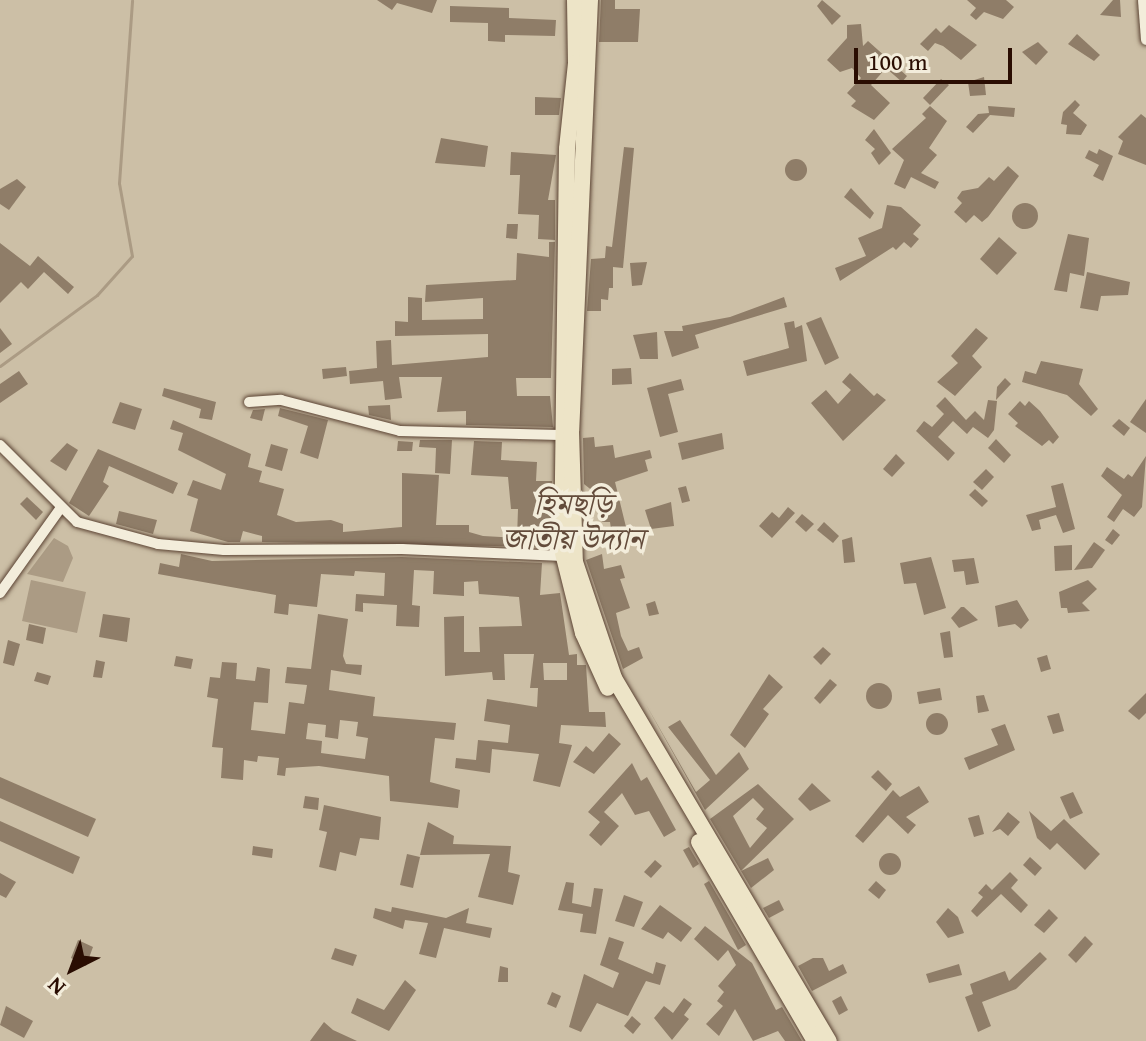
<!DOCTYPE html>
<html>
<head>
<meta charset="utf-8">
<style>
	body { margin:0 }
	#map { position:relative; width:1146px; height:1041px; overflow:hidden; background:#ede4c7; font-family:"Gentium Book Plus","Noto Serif Bengali",serif }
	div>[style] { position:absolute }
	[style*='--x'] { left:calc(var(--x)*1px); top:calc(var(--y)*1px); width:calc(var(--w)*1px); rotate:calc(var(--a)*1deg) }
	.green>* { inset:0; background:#ccbfa6 }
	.water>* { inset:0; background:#ab9b84 }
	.stream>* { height:3px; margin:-1.5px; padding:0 1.5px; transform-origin:1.5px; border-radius:1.5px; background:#ab9b84 }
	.building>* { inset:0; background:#8f7d68 }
	.round { border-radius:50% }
	.roads { filter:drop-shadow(0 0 2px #5b4333) drop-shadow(0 0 2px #5b4333) }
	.minor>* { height:10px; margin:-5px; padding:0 5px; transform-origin:5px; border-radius:5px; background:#f3eddb }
	.primary>* { height:16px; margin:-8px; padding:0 8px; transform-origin:8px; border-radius:8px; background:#ede4c7 }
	span { translate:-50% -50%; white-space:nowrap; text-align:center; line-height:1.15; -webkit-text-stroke:7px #f3eddb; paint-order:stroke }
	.park-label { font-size:30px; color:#634b3b; font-style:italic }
	.north { position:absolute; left:32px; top:929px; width:80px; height:80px; -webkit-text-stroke:6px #f3eddb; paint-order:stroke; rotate:222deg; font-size:22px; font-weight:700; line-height:32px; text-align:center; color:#2a0d02 }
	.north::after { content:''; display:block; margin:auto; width:28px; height:36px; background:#2a0d02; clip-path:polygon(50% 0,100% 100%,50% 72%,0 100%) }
	.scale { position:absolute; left:854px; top:48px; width:158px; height:36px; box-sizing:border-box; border:4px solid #2a0d02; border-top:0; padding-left:10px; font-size:24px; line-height:28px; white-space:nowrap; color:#2a0d02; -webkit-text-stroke:6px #f3eddb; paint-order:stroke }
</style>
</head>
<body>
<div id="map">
	<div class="green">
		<i style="clip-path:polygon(0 0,1146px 0,1146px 1041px,0 1041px)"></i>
	</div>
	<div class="water">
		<i style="clip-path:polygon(54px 538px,68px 546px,73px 558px,63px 582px,27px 574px)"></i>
		<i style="clip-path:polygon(31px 580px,86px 592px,77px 633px,22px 621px)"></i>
	</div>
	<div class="stream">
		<i style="--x:0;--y:366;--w:120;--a:-36.2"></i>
		<i style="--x:97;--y:295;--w:52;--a:-48.1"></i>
		<i style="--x:132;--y:256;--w:74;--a:-100.1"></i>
		<i style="--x:119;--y:183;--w:183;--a:-85.9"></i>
	</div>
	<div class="building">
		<i style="clip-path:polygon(377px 0,437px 0,432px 13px,397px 3px,392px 10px)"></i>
		<i style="clip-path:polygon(601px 0,615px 0,615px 9px,640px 9px,638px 42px,599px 42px)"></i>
		<i style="clip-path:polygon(822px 0,841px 16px,832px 25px,817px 6px)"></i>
		<i style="clip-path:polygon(967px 0,1006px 0,1014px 7px,1003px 19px,984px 12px,976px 20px,970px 15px,976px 8px)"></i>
		<i style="clip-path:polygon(1113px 0,1120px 0,1121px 17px,1100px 15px)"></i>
		<i style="clip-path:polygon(450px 6px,509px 8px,509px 18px,556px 20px,555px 36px,505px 35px,505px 42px,488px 41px,488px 23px,450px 22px)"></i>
		<i style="clip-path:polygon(861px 24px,863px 46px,868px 41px,907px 76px,902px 82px,886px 68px,871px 85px,890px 103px,874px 120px,851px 106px,856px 101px,847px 93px,861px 78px,852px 68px,840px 72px,827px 60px,847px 38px,847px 25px)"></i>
		<i style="clip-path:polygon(949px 25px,977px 45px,961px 60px,943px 46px,935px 43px,928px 51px,920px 44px,936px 28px,941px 33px)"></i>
		<i style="clip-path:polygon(1077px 34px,1100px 55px,1094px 61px,1068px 44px)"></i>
		<i style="clip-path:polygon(1038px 42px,1048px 52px,1036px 65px,1022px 52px)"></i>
		<i style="clip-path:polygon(984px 77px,986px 95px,970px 96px,968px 82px)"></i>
		<i style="clip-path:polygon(941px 79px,949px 85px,930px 105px,923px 98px)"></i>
		<i style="clip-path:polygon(535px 97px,561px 98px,559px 115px,535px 115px)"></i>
		<i style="clip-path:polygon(1075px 100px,1080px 105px,1073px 113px,1087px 125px,1081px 135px,1066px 134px,1067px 125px,1061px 124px,1063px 112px)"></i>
		<i style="clip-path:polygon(930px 106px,947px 121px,929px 148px,937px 155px,921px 173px,939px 182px,935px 189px,911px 177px,905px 189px,894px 184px,904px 160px,892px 149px,926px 118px,922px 114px)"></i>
		<i style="clip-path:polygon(988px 106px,1015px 108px,1014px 117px,990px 115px,973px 133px,966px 127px,978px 114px,989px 113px)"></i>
		<i style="clip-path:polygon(1141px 114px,1146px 118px,1146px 165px,1118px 154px,1123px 141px,1118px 137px)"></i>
		<i style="clip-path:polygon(874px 129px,891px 153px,879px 165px,871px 153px,875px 149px,865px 140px)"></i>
		<i style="clip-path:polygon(441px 138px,488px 146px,485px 167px,435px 163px)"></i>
		<i style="clip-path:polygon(624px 147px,634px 148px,623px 268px,613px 267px,613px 288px,609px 288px,608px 300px,601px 299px,601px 311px,587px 311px,591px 259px,605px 258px,606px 246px,612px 247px)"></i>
		<i style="clip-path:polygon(1099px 149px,1113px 156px,1103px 181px,1093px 176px,1099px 165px,1085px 158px,1089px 150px,1097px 154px)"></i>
		<i style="clip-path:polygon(511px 152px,556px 155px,548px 200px,555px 200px,555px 240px,538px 239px,539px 215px,518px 214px,520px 175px,510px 175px)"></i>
		<i class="round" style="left:785px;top:159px;width:22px;height:22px"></i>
		<i style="clip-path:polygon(1008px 166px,1019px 176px,988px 217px,982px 222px,974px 215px,966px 223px,954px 212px,962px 203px,957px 198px,962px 191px,978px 188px,989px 177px,994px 181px)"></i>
		<i style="clip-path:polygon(17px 179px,26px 187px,9px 210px,0 204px,0 189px)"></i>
		<i style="clip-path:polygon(851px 188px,874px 213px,870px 219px,844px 197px)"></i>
		<i class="round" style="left:1012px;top:203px;width:26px;height:26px"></i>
		<i style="clip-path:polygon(887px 205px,901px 207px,921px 225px,913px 234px,919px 239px,911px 248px,904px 242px,896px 250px,893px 247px,840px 281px,835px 268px,866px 256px,858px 238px,882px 228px)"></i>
		<i style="clip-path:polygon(507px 224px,518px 224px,517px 239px,506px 238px)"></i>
		<i style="clip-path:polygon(1068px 234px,1089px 238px,1084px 276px,1070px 273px,1067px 292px,1054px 290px)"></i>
		<i style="clip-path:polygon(999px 237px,1017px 253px,997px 275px,980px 259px)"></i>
		<i style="clip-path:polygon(549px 242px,555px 242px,551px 378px,516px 378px,517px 396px,550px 396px,553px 427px,466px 425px,466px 411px,437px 412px,442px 377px,399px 377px,402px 398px,385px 400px,383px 381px,350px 384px,349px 371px,377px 368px,376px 341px,391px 340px,392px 365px,488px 357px,488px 334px,395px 336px,395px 321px,408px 322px,408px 297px,422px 298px,422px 320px,483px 319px,483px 298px,425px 302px,426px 285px,516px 280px,517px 253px,549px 257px)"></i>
		<i style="clip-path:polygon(0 243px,30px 266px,38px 256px,74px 287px,68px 294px,44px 272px,28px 289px,21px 282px,0 303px)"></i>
		<i style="clip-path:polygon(647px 262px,642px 285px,632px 286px,630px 263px)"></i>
		<i style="clip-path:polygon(1087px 272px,1130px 282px,1128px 295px,1101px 296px,1098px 311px,1080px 308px)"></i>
		<i style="clip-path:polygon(784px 297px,787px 307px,695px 335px,699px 348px,672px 357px,664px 331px,683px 331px,682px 326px,730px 317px)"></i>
		<i style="clip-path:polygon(821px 317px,839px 358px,825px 365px,806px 323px)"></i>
		<i style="clip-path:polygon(794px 321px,795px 328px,802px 325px,807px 361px,747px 376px,743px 361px,789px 348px,784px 323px)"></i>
		<i style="clip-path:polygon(0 328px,12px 344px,0 353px)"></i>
		<i style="clip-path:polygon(976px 328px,988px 338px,972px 356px,982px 367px,955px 396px,937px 382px,958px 363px,951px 356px)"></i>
		<i style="clip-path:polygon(657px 332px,658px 359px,640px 359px,633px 335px)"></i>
		<i style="clip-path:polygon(1041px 361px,1083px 369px,1079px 384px,1098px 409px,1091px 416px,1067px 395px,1022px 382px,1025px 371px,1036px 374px)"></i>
		<i style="clip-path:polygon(346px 367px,347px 376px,323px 379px,322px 369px)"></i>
		<i style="clip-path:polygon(631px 368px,632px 384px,612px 385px,612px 369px)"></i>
		<i style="clip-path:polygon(19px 371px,28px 384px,0 403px,0 384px)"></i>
		<i style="clip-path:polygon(850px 373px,874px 396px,877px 393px,886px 400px,843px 441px,811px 403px,826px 390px,838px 404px,851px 390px,842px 382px)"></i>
		<i style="clip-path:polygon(1005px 378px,1011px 384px,996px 400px,997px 387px)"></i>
		<i style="clip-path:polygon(681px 379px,684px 390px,668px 394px,678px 432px,660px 437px,647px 388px)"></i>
		<i style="clip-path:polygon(164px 388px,216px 402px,212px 420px,199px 418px,201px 409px,162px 396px)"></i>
		<i style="clip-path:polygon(945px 397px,966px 420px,975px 411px,984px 420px,988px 400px,997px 401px,994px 430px,988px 438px,973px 427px,967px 434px,953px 421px,938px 437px,955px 453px,948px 461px,916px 431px,924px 421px,932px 427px,944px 414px,936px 406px)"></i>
		<i style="clip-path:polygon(1146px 399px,1146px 433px,1130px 422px)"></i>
		<i style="clip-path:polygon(1020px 401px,1025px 406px,1029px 401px,1040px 411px,1059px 437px,1053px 444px,1049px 440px,1042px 446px,1015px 426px,1018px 423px,1008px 414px)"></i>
		<i style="clip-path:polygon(120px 402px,142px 409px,135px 430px,112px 423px)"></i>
		<i style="clip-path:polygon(390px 405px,391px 420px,369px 415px,368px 406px)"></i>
		<i style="clip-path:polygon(280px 408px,328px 420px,318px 459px,300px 453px,308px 426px,278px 416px)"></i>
		<i style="clip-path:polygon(265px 409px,262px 421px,250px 418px,253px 410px)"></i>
		<i style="clip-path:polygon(1119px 419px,1130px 428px,1124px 436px,1112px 426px)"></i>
		<i style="clip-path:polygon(173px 420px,251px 454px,248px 467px,262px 471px,259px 482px,284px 489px,277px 515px,296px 522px,331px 520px,343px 524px,343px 532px,402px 527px,402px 473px,439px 475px,436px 525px,469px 525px,469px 532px,483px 536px,517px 538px,518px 509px,511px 509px,508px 477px,471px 475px,474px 441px,502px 442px,501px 460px,537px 462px,536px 481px,552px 481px,551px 547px,262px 542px,262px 536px,243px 531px,240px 542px,228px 542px,190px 531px,198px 499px,187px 495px,193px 480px,221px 490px,226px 474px,178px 450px,183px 433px,170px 429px)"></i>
		<i style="clip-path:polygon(722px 433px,724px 449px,682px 460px,678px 443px)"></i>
		<i style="clip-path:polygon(594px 437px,595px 447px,613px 445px,615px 458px,650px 450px,652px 458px,645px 460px,648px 471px,615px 482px,626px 527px,611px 529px,610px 522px,602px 522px,594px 492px,584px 484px,583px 438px)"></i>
		<i style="clip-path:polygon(996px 439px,1011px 455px,1004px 463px,988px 448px)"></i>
		<i style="clip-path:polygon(420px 440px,452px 440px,450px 474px,435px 473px,436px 448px,419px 447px)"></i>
		<i style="clip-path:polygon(398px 441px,413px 442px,412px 451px,397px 451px)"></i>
		<i style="clip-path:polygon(67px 443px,78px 450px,66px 471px,50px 461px)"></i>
		<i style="clip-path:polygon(271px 444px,288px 449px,282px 471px,265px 466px)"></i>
		<i style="clip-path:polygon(98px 449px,178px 483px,173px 494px,109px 466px,103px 482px,109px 486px,89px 516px,69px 503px)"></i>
		<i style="clip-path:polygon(896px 454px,905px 463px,892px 477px,883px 469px)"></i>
		<i style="clip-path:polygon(1146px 456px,1142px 507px,1134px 517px,1123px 509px,1114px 522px,1107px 517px,1122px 495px,1101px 476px,1107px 467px,1124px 479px,1128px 474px,1132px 477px)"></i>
		<i style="clip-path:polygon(986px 469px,994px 477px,982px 490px,973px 482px)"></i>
		<i style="clip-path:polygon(1063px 483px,1075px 529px,1063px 533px,1056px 515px,1039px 520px,1041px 529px,1032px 531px,1026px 515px,1056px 507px,1051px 486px)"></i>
		<i style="clip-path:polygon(686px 486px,690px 501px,682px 503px,678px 488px)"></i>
		<i style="clip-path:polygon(975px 489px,988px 501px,982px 507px,969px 495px)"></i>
		<i style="clip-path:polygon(27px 497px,43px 512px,36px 520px,20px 504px)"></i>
		<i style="clip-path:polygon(671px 502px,674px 526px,651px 529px,645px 510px)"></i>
		<i style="clip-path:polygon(788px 507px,795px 513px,772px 538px,759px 526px,772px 512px,779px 518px)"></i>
		<i style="clip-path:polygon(119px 511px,157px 520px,153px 534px,116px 524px)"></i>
		<i style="clip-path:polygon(802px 514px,814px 524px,806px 532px,795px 522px)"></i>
		<i style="clip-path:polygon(824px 522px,839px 536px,833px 543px,817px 530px)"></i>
		<i style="clip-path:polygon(1113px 529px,1120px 535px,1112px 545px,1105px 540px)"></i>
		<i style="clip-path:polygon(852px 537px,855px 562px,844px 563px,842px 540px)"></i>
		<i style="clip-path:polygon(1094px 542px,1105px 550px,1092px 568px,1074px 570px)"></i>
		<i style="clip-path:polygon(1072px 545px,1072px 570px,1055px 571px,1054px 546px)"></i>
		<i style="clip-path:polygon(evenodd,181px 554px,212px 561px,402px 557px,542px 563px,540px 595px,560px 593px,569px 655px,577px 654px,577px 665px,586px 665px,589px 712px,605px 712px,606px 727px,561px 725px,559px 743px,572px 745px,560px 787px,533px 781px,539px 754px,492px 749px,490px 773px,455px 768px,456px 758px,476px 760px,478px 740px,508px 743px,510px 725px,484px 721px,487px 699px,537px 707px,538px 688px,530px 688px,534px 654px,504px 654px,505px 680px,493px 680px,492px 672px,445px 676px,444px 617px,464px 616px,464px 652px,480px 652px,479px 627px,522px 626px,519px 597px,479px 594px,478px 581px,464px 582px,464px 596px,433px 594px,434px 571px,414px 570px,412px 605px,420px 606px,419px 627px,396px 626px,397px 605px,363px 603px,363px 612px,355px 611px,356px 594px,384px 596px,385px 573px,355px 571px,354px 576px,321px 574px,317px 607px,289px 604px,288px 615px,274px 613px,276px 595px,158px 574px,160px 563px,179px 567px,181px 554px,543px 663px,567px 663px,567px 680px,544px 680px,543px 663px)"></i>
		<i style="clip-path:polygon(602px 554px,604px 569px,621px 565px,625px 578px,620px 579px,630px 608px,616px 613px,621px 636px,628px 651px,639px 647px,643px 658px,623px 669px,586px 560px)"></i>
		<i style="clip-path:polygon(931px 557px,946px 608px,924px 615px,916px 583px,904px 584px,900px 563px)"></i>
		<i style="clip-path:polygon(974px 558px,979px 583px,966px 585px,964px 571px,954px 572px,952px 560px)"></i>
		<i style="clip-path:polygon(1088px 580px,1097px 589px,1082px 603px,1090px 611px,1068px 613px,1067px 608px,1061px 608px,1059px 592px)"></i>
		<i style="clip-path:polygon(1017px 600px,1029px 620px,1021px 629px,1015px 624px,998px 627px,995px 606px)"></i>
		<i style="clip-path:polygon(655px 601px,659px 614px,649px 616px,646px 604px)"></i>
		<i style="clip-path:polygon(961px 607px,964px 607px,978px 620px,959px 628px,951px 618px)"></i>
		<i style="clip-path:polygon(103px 614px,130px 618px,127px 642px,99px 637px)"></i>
		<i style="clip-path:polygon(evenodd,318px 614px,348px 619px,343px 656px,346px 664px,362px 665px,361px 675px,331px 670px,329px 690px,375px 697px,373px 716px,456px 723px,454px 740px,435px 738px,430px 782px,460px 790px,458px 808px,390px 801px,389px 776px,319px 766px,286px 768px,285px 776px,277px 775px,279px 758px,258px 756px,257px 762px,244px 760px,243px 780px,221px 778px,223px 748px,212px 747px,218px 699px,207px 697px,210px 677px,220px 678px,222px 662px,237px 663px,236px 679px,255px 681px,257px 667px,270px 669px,268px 703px,254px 702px,251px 730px,285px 734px,289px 702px,304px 704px,307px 685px,285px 683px,287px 667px,311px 669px,318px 614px,340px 720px,358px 722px,356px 736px,368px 738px,365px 759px,321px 753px,322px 741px,306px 739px,308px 723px,326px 725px,325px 737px,338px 739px,340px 720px)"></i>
		<i style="clip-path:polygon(29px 624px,46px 628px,43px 644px,26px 640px)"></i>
		<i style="clip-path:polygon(950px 631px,953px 657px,944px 658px,940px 633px)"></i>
		<i style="clip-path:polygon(8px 640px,20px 644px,14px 666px,3px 663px)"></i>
		<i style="clip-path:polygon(823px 647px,831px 654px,821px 665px,813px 657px)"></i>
		<i style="clip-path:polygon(1047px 655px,1051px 669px,1041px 672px,1037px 658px)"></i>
		<i style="clip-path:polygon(176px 656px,193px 659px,191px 669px,174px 666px)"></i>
		<i style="clip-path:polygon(96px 660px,105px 662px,102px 678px,93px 677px)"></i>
		<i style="clip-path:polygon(37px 672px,51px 676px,48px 685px,34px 681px)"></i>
		<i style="clip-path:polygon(769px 674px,783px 687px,763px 709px,769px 714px,745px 748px,730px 735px)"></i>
		<i style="clip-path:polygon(830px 679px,837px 685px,820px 704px,814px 698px)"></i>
		<i class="round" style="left:866px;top:683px;width:26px;height:26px"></i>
		<i style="clip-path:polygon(940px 688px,942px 700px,919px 704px,917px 692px)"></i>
		<i style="clip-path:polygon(1146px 693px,1146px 713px,1139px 720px,1128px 711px)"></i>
		<i style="clip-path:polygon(984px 695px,989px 711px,978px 713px,976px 696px)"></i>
		<i style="clip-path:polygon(644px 701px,696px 792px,710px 780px,668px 727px,680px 720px,716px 775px,739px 752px,749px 769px,705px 810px)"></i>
		<i style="clip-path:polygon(1059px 713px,1064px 731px,1053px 734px,1047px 716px)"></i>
		<i class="round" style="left:926px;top:713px;width:22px;height:22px"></i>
		<i style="clip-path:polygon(1005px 724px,1015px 750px,969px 770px,964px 758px,998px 745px,991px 729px)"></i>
		<i style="clip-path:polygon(609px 733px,621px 744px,594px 774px,573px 762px,586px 746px,593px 752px)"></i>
		<i style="clip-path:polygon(632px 763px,641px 781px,647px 777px,676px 830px,664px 837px,649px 811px,635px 815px,622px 793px,604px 812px,619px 826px,601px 846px,589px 835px,600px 822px,588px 812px)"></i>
		<i style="clip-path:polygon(878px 770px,892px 784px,886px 791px,871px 777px)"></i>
		<i style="clip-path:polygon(0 777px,96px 819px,88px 837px,0 798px)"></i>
		<i style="clip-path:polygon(812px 783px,831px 801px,810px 811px,798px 799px)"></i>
		<i style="clip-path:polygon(evenodd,758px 784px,794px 819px,741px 871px,710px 819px,758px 784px,753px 798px,764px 809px,756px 819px,767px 828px,750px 848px,733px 816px,753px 798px)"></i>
		<i style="clip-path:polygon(919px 786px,929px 802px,906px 817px,916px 825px,908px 834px,888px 815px,863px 843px,855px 836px,893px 790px,900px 797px)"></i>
		<i style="clip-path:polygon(1073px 792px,1083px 813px,1070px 819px,1060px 797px)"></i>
		<i style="clip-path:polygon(305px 796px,319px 798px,318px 810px,303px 808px)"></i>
		<i style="clip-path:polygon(324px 805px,381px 817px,379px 840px,360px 838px,356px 856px,340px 852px,336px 871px,319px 867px,327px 832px,319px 830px)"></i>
		<i style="clip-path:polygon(1029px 811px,1051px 831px,1064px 819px,1100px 854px,1085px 870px,1057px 843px,1050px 850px,1037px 838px)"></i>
		<i style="clip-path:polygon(1008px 812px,1020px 822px,1008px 836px,1000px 829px,992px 832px)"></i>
		<i style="clip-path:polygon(979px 815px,984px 834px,974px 837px,968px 818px)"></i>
		<i style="clip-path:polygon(0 821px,80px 857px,73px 874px,0 841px)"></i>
		<i style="clip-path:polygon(428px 822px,454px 836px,453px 844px,511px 846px,508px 872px,520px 875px,513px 905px,478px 897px,490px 854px,420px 855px)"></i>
		<i style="clip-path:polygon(253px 846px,273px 849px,272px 858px,252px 855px)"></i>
		<i style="clip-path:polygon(689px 847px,699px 864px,693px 868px,683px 850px)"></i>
		<i class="round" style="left:879px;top:853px;width:22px;height:22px"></i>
		<i style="clip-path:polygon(407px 854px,420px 857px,413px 888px,400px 885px)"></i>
		<i style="clip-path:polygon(1030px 857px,1042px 868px,1035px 876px,1023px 865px)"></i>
		<i style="clip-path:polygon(768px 858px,774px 870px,751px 888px,741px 871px)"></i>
		<i style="clip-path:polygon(655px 860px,662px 866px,651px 878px,644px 872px)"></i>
		<i style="clip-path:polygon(1010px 872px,1018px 880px,1011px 888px,1028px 905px,1021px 913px,1001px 894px,977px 917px,971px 911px,983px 897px,978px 893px,986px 884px,992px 890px)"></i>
		<i style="clip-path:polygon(0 873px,16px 882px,6px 898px,0 895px)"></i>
		<i style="clip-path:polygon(709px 881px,746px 945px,738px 950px,704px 884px)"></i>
		<i style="clip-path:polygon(876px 881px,886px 890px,879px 899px,868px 890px)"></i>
		<i style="clip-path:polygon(566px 882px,574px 883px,572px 903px,591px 907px,594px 888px,603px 889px,596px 934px,580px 932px,583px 914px,558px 910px)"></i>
		<i style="clip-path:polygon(624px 895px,643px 902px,634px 927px,615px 921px)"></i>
		<i style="clip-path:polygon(779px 900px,784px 910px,769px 918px,763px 908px)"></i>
		<i style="clip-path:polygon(660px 905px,692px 928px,681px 942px,668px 932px,663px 939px,641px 929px)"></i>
		<i style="clip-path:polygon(392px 907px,446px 918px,469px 908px,466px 923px,492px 928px,490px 938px,444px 928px,436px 958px,419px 954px,428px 923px,405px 920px,403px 929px,373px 918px,375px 908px,391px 912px)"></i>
		<i style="clip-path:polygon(948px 908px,958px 917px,964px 933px,948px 938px,936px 922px)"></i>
		<i style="clip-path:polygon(1049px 909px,1058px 918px,1044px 933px,1034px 925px)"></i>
		<i style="clip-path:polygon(705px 926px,752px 963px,776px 1010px,782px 1007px,802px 1041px,785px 1041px,778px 1031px,753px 1041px,735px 1009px,719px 1036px,706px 1024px,723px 1006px,717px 1001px,724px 992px,718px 986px,736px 965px,728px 950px,718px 961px,694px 939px)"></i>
		<i style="clip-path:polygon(1085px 936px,1093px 944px,1076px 963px,1068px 955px)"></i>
		<i style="clip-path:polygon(609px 937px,624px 942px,618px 959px,653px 974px,656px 962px,666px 965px,660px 985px,646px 981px,628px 1016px,597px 1003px,581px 1032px,569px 1027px,584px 974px,613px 988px,619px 973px,600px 965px)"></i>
		<i style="clip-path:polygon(78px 940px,93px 947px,86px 966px,71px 958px)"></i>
		<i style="clip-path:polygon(335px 948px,357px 955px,353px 966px,331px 959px)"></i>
		<i style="clip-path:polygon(1040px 952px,1047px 959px,1016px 989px,982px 1002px,991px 1026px,978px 1032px,965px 997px,973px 994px,970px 984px,1005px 971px,1009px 981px)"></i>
		<i style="clip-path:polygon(813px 958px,823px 958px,829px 971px,843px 964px,847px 973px,812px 991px,798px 966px)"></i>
		<i style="clip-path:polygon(959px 964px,962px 975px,929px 983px,926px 974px)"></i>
		<i style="clip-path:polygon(500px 966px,508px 968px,508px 982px,498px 982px)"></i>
		<i style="clip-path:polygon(405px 980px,416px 990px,389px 1031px,351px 1013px,357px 998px,384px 1010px)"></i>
		<i style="clip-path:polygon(552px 992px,561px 996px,556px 1008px,547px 1004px)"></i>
		<i style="clip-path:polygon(841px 996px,848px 1010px,839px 1015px,832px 1001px)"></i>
		<i style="clip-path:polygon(684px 998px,692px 1004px,684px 1015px,689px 1019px,672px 1040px,654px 1018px,664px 1006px,673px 1013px)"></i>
		<i style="clip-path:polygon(6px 1006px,33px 1021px,24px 1038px,0 1025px)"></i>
		<i style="clip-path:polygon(632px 1016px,641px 1024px,633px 1034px,624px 1026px)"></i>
		<i style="clip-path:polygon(324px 1022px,333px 1030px,357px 1041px,310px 1041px)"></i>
	</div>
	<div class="roads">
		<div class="minor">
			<i style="--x:1143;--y:0;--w:40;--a:85.7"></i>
			<i style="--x:249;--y:402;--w:32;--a:-4"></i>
			<i style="--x:281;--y:400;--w:123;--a:14.6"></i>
			<i style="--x:400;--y:431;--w:160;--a:1.4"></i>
			<i style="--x:0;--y:445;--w:109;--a:45"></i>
			<i style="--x:77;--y:522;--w:84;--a:15.2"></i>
			<i style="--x:158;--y:544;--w:66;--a:5.2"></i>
			<i style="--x:224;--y:550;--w:178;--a:-0.3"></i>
			<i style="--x:402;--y:549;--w:161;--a:2.5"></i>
			<i style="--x:0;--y:593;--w:103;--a:-54.5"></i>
		</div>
		<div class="primary">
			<i style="--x:575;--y:0;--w:63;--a:89.1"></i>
			<i style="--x:576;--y:63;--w:86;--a:96"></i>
			<i style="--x:567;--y:149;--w:400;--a:90.7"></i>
			<i style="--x:562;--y:549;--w:87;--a:76"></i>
			<i style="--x:583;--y:633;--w:60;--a:65.6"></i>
			<i style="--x:590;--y:0;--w:431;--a:92.5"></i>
			<i style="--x:571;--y:431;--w:131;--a:88.3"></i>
			<i style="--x:575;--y:562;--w:122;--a:71.4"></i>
			<i style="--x:614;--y:678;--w:422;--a:59.4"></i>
			<i style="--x:699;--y:842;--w:230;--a:59.8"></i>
		</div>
	</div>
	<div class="park-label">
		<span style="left:573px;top:520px">হিমছড়ি<br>জাতীয় উদ্যান</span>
	</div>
	<div class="north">N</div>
	<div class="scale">100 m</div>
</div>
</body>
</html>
